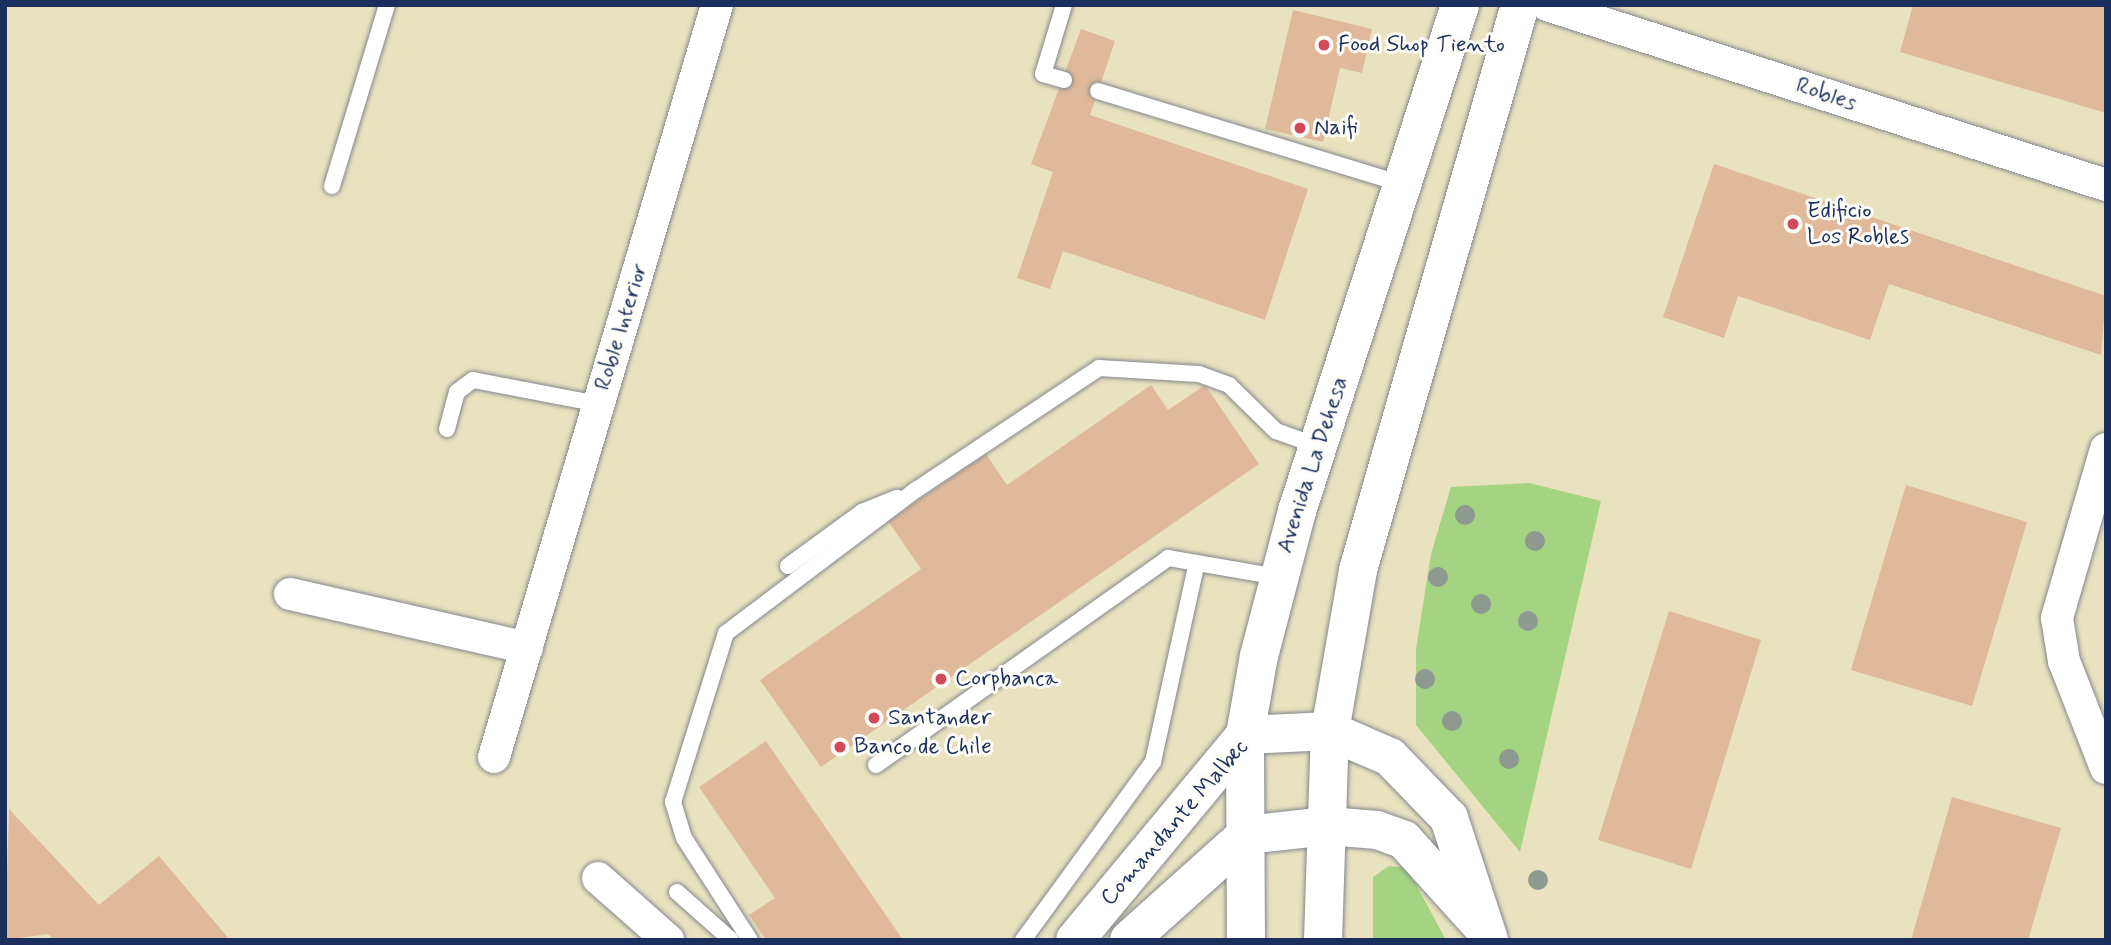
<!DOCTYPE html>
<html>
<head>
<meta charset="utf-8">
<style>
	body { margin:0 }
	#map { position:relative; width:2111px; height:945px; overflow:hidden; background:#e9e2bf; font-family:Mynerve,sans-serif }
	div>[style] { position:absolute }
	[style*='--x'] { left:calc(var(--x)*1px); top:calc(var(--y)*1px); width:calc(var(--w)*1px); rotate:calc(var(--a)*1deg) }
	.green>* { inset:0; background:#a4d382 }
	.building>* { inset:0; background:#e0b99a }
	.roads { filter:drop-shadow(0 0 2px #82888e) drop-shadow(0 0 2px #82888e) }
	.lane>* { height:16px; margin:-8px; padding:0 8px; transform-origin:8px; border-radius:8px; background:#fff }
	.street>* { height:32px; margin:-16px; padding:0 16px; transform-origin:16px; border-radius:16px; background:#fff }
	.secondary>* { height:38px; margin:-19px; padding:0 19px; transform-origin:19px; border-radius:19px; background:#fff }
	.primary>* { height:38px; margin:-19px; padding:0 19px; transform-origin:19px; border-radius:19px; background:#fff }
	.trees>* { width:20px; height:20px; margin:-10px; border-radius:50%; background:#8e9a90 }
	.dots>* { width:19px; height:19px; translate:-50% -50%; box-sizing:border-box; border:4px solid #fdfcf7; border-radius:50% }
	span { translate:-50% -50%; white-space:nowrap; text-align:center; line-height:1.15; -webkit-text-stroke:6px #fdfcf7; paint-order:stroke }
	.poi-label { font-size:23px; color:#1b2f5e }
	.left { translate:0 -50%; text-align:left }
	.street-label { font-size:23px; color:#1b2f5e }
	.frame { position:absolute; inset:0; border:7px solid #1b2f5e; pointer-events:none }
</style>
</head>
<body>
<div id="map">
	<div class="green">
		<i style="clip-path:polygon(1529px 483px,1601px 501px,1520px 852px,1416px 725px,1416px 649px,1431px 554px,1451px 487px)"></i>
		<i style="clip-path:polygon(1389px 866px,1407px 868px,1446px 940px,1373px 940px,1373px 877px)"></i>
	</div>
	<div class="building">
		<i style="clip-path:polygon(1913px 5px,2106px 5px,2106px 113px,1900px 52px)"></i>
		<i style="clip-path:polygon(1293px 10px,1372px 29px,1362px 73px,1340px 68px,1323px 142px,1265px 129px)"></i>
		<i style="clip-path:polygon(1081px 29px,1115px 41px,1090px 115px,1308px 189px,1265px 320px,1063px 251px,1050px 289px,1017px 278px,1053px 172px,1031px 164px)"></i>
		<i style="clip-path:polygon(1714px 164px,2106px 296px,2101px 355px,1889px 284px,1870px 340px,1738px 296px,1724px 338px,1663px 317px)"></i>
		<i style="clip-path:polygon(1151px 385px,1168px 410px,1205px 385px,1259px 464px,821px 767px,760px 680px,921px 569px,888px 521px,986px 454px,1007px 485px)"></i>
		<i style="clip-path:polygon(1906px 485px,2027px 522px,1972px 706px,1851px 670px)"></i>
		<i style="clip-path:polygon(1669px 611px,1761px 640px,1691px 869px,1598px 840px)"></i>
		<i style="clip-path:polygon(766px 741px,903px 940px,766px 940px,749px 915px,775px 898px,699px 787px)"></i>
		<i style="clip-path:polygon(1952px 797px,2061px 828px,2028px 940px,1911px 940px)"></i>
		<i style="clip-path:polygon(9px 809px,99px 905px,159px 856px,230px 940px,54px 940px,48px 934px,5px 940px)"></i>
	</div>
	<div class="roads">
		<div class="lane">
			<i style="--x:1064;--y:5;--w:72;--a:106.9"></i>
			<i style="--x:1043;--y:74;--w:22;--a:16"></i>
			<i style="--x:1098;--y:91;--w:319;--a:17"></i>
			<i style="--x:332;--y:186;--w:189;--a:-73.1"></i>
			<i style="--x:447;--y:429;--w:38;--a:-75"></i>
			<i style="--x:457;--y:392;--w:20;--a:-37"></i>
			<i style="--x:473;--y:380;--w:128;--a:10.8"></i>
			<i style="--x:788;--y:566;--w:92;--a:-36.1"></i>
			<i style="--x:862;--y:512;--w:38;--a:-22"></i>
			<i style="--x:876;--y:765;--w:358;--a:-35.3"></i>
			<i style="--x:1168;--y:558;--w:112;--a:9.8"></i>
			<i style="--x:677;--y:892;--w:72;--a:41.6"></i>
			<i style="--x:750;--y:940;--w:121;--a:-122.9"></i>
			<i style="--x:684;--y:838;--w:38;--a:-107"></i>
			<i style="--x:673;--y:802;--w:177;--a:-72.6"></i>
			<i style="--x:726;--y:633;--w:238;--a:-37"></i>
			<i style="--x:916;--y:490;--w:220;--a:-33.7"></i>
			<i style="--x:1099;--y:368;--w:100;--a:3.4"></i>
			<i style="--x:1199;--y:374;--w:32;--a:20"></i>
			<i style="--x:1229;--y:385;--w:66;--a:44.4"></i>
			<i style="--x:1276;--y:431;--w:45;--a:19.7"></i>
			<i style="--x:1023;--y:940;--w:220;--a:-53.9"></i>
			<i style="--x:1153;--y:762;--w:201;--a:-77.6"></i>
		</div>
		<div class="street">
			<i style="--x:1547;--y:5;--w:587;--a:17.85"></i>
			<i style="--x:2106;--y:449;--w:176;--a:106.2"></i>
			<i style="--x:2057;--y:618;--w:44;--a:80.8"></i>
			<i style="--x:2064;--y:661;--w:115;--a:68.6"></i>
			<i style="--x:290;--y:594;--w:243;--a:12.8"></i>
			<i style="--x:494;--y:757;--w:784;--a:-73.48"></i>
			<i style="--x:598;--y:878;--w:94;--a:41.5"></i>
		</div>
		<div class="secondary">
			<i style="--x:1075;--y:940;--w:266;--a:-50.3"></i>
			<i style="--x:1245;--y:735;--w:85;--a:-2.7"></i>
			<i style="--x:1330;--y:731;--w:65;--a:23.4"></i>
			<i style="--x:1390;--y:757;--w:85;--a:46"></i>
			<i style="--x:1449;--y:818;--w:128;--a:71.8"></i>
			<i style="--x:1129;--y:940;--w:157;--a:-41.9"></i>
			<i style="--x:1246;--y:835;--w:82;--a:-6.3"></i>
			<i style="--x:1328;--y:826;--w:49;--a:4.7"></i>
			<i style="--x:1377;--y:830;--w:29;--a:20"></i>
			<i style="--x:1404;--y:840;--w:113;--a:47.9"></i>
		</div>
		<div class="primary">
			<i style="--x:1246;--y:940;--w:205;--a:-90.3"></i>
			<i style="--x:1245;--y:735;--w:80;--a:-80"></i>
			<i style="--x:1259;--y:656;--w:150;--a:-75.3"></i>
			<i style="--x:1297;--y:511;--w:532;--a:-72.14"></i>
			<i style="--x:1323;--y:940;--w:209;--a:-88.1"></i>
			<i style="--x:1330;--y:731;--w:163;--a:-80.1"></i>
			<i style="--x:1358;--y:570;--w:588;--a:-74"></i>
		</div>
	</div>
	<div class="trees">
		<i style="left:1465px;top:515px"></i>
		<i style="left:1535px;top:541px"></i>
		<i style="left:1438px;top:577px"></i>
		<i style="left:1481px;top:604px"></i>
		<i style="left:1528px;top:621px"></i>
		<i style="left:1425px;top:679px"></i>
		<i style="left:1452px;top:721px"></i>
		<i style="left:1509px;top:759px"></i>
		<i style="left:1538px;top:880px"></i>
	</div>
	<div class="dots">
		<i style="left:1324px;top:45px;background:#d1495b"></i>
		<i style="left:1300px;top:128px;background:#d1495b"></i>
		<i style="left:1793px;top:224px;background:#d1495b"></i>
		<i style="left:941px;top:679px;background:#d1495b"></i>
		<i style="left:874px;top:718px;background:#d1495b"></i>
		<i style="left:840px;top:747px;background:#d1495b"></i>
	</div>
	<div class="poi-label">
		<span class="left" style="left:1338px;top:45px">Food Shop Tiento</span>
		<span class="left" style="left:1314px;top:128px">Naifi</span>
		<span class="left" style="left:1807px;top:224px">Edificio<br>Los Robles</span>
		<span class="left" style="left:955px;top:679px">Corpbanca</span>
		<span class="left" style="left:888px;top:718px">Santander</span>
		<span class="left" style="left:854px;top:747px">Banco de Chile</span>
	</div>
	<div class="street-label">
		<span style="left:1826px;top:95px;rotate:18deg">Robles</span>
		<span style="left:622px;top:327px;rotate:-73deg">Roble Interior</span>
		<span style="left:1313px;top:465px;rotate:-72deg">Avenida La Dehesa</span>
		<span style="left:1175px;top:823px;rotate:-49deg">Comandante Malbec</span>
	</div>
	<div class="frame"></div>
</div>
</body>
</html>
